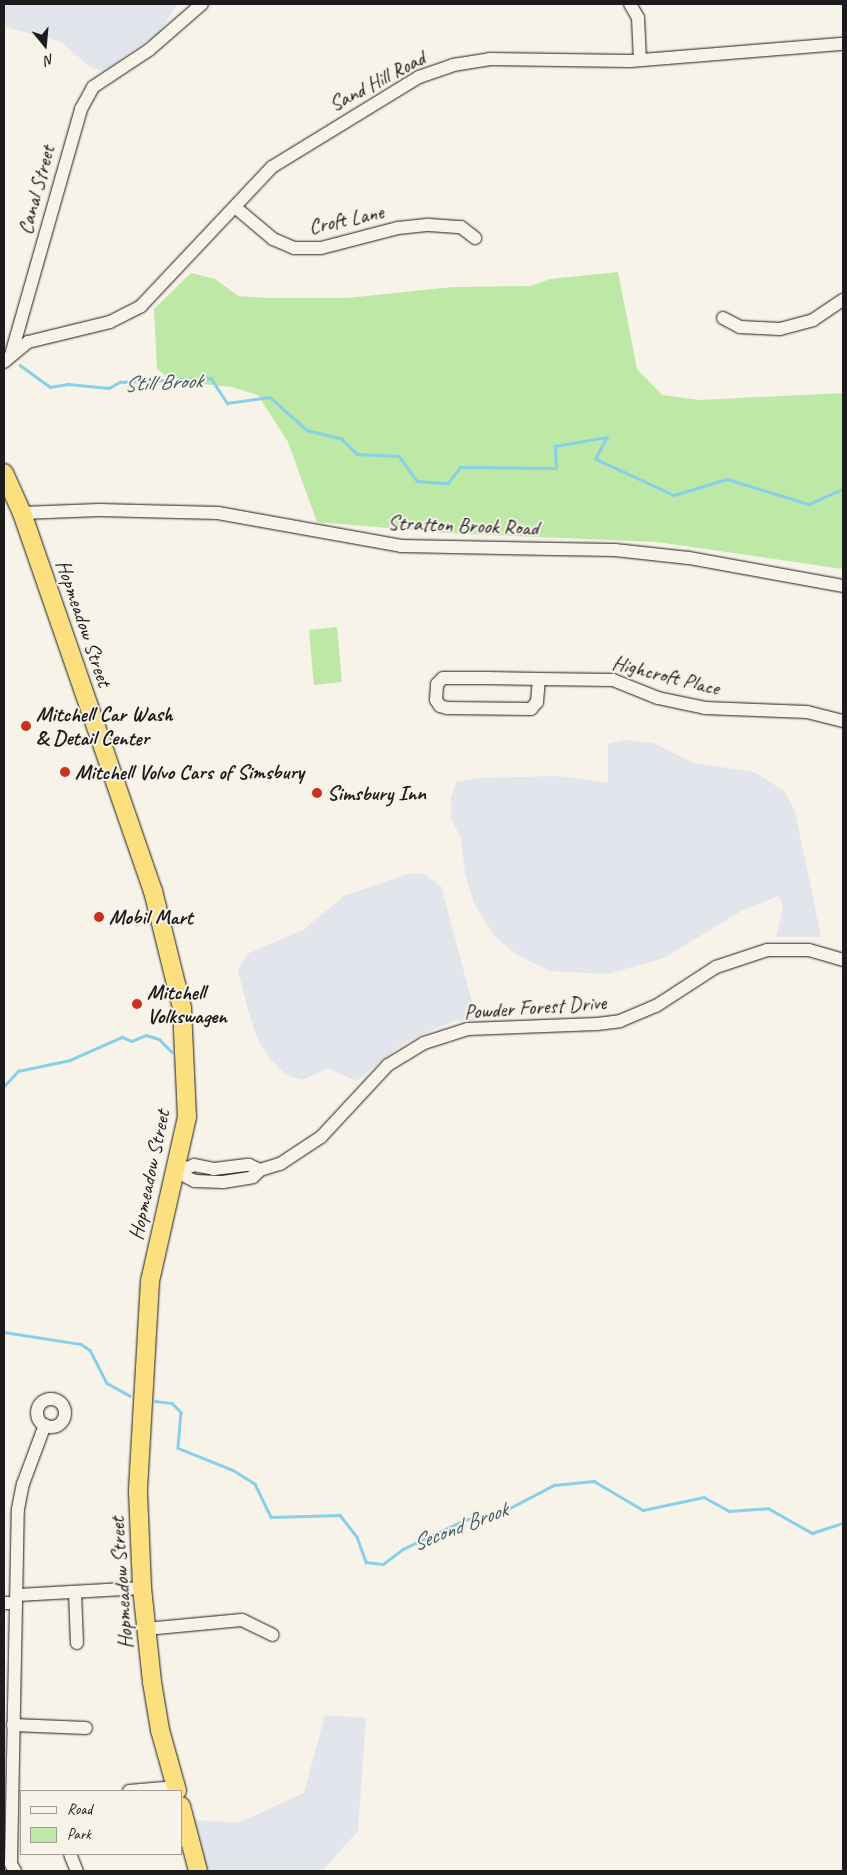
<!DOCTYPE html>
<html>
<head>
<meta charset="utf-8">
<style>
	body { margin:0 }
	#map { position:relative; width:847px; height:1875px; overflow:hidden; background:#f7f3e8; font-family:Caveat,sans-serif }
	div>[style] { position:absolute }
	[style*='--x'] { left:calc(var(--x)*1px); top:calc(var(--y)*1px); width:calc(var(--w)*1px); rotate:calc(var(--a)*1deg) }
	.built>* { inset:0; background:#e2e6ec }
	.green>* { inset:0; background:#bde8a5 }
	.stream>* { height:2.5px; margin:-1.25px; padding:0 1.25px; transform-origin:1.25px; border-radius:1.25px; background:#88d0e9 }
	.roads { filter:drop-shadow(0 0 1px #1c1c1c) drop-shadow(0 0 1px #1c1c1c) }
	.minor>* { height:12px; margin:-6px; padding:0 6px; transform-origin:6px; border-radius:6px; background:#f7f3e8 }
	.minor>.ring { margin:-6px; padding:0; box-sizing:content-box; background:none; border:12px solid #f7f3e8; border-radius:50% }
	.highway>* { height:18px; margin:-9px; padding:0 9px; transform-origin:9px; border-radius:9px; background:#fce080 }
	.dots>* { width:14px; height:14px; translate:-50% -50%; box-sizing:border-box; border:2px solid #f7f3e8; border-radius:50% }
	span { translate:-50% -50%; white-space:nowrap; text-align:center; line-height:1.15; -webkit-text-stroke:4px #f7f3e8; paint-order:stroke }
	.street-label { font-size:21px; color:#1c1c1c }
	.poi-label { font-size:21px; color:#1c1c1c; font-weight:700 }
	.left { translate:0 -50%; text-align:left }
	.water-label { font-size:22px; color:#425b64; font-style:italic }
	.frame { position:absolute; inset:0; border:5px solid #1c1c1c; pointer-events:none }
	.legend { position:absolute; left:20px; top:1790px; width:162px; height:65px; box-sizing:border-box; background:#f7f3e8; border:1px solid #9f9d96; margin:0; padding:6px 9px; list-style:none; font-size:15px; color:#1c1c1c }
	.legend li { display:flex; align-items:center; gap:10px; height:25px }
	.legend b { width:25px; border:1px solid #9f9d96 }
	.north { position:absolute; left:20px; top:20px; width:50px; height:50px; -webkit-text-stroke:4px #f7f3e8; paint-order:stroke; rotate:163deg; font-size:14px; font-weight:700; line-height:20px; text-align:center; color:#1c1c1c }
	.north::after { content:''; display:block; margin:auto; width:18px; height:22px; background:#1c1c1c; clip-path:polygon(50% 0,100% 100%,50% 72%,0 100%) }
</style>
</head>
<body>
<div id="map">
	<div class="built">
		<i style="clip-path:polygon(4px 4px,177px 4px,160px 32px,103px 71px,90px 67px,61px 42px,6px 27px)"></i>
		<i style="clip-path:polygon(624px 740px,653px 743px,694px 763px,754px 772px,784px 791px,795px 811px,821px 937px,776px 937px,783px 907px,779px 896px,743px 910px,664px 958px,608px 974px,549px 971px,517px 955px,494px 936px,474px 903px,465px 873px,461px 838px,451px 819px,451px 797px,456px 782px,479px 778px,558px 776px,608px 783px,608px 744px)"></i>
		<i style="clip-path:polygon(407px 874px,423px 874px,441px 886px,477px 1020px,455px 1021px,423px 1034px,403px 1044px,356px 1081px,328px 1068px,302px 1080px,286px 1075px,269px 1058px,257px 1038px,248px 1010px,238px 970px,247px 954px,303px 930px,344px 896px)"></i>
		<i style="clip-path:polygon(325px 1715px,366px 1718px,358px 1831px,322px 1871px,207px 1871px,194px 1820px,238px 1823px,304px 1793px)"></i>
	</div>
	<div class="green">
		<i style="clip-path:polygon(618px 272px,637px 369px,662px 395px,700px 400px,843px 393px,843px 569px,657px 542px,446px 533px,317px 522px,288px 442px,258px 395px,232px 387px,172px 381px,157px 369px,154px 309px,191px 273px,215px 279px,238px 296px,266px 298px,347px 298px,453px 287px,531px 286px,550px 279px)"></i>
		<i style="clip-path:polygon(337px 627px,342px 682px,314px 685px,309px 630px)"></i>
	</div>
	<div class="stream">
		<i style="--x:20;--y:365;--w:37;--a:36"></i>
		<i style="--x:50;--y:387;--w:18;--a:-9"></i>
		<i style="--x:68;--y:384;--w:41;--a:5.6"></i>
		<i style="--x:109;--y:388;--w:13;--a:-29"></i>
		<i style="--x:120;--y:382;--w:91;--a:-2.5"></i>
		<i style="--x:211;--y:378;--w:30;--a:57"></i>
		<i style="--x:227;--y:403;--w:43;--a:-7.9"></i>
		<i style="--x:270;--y:397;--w:50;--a:41.7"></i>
		<i style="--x:307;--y:430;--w:36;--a:14"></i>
		<i style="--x:342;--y:439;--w:21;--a:45"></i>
		<i style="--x:357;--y:454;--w:42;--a:2.7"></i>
		<i style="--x:399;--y:456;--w:31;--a:54"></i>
		<i style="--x:417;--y:481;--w:31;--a:4"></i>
		<i style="--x:448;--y:483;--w:20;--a:-53"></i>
		<i style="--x:460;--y:467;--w:96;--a:0.6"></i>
		<i style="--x:556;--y:468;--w:22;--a:-93"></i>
		<i style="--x:555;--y:446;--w:53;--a:-9.8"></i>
		<i style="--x:607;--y:437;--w:25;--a:117"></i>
		<i style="--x:596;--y:459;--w:86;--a:24.8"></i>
		<i style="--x:674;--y:495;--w:55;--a:-16.8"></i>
		<i style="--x:727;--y:479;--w:86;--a:17"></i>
		<i style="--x:809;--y:504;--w:37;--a:-24"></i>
		<i style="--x:4;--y:1086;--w:21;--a:-47"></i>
		<i style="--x:18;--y:1071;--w:53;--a:-11.9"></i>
		<i style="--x:70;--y:1060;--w:57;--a:-23.9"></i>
		<i style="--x:122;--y:1037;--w:11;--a:22"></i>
		<i style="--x:132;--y:1041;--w:15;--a:-23"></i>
		<i style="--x:146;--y:1035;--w:14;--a:17"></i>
		<i style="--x:159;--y:1039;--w:18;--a:45"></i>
		<i style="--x:4;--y:1332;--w:78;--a:8.9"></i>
		<i style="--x:81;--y:1344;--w:11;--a:34"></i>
		<i style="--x:90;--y:1350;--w:37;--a:63"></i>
		<i style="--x:107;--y:1383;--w:26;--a:29"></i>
		<i style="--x:155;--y:1401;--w:17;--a:7"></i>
		<i style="--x:172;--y:1403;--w:13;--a:45"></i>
		<i style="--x:181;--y:1412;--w:36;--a:95"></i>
		<i style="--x:178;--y:1448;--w:59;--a:21.8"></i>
		<i style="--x:233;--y:1470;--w:26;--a:32"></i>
		<i style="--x:255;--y:1484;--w:37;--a:64"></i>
		<i style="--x:271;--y:1517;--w:69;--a:-1.7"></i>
		<i style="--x:340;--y:1515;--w:28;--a:52"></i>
		<i style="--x:357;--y:1537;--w:27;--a:70"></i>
		<i style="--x:366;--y:1562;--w:17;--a:7"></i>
		<i style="--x:383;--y:1564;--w:25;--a:-37"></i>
		<i style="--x:403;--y:1549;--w:68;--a:-25.1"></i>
		<i style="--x:465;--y:1520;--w:44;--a:-14.3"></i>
		<i style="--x:508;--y:1509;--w:52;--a:-27.6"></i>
		<i style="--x:554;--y:1485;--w:40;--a:-5.7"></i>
		<i style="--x:594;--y:1481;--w:57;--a:30.6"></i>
		<i style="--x:643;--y:1510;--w:62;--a:-12"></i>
		<i style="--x:704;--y:1497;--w:29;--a:29"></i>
		<i style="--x:729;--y:1511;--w:39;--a:-4"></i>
		<i style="--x:768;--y:1508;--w:51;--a:29.6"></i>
		<i style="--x:812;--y:1533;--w:33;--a:-18"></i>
	</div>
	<div class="roads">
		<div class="minor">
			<i style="--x:630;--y:4;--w:16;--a:60"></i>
			<i style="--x:638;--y:18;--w:42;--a:87.3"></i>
			<i style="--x:235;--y:207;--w:50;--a:40.1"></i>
			<i style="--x:273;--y:239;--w:23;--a:23"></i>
			<i style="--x:294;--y:248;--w:27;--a:0"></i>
			<i style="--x:321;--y:248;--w:80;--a:-14.6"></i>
			<i style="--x:398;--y:228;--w:31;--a:-6"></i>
			<i style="--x:429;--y:225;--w:32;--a:4"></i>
			<i style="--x:461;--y:227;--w:18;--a:38"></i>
			<i style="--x:723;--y:318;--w:19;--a:28"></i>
			<i style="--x:740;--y:327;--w:40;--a:2.9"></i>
			<i style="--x:780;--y:329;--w:34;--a:-15"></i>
			<i style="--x:813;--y:320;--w:36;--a:-34"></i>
			<i style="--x:11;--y:355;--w:256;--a:-74.1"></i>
			<i style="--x:81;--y:109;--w:25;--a:-61"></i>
			<i style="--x:93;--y:87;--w:67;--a:-33.5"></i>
			<i style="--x:149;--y:50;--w:70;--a:-41"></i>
			<i style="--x:4;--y:362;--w:31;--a:-40"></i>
			<i style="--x:28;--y:342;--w:84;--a:-13.7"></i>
			<i style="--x:110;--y:322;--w:35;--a:-27"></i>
			<i style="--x:141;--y:306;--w:191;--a:-46.7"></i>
			<i style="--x:272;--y:167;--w:172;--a:-31.5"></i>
			<i style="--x:419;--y:77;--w:36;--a:-19"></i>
			<i style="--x:453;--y:65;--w:36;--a:-9"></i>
			<i style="--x:489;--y:59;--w:141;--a:0.8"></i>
			<i style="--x:630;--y:61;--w:214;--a:-4.6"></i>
			<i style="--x:22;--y:513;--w:77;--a:-2.2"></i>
			<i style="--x:99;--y:510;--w:119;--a:1.4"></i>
			<i style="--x:218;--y:513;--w:186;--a:10.2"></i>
			<i style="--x:401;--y:546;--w:214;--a:1.1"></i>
			<i style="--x:615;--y:550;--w:74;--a:6.2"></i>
			<i style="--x:689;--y:558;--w:157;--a:10.3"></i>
			<i style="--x:539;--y:679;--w:23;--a:95"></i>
			<i style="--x:537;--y:702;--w:9;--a:131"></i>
			<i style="--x:531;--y:709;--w:84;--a:-179.3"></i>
			<i style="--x:447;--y:708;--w:7;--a:-164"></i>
			<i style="--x:440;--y:706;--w:7;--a:-124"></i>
			<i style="--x:436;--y:700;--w:16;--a:-86"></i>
			<i style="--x:437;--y:684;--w:8;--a:-45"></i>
			<i style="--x:443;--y:678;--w:44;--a:0"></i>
			<i style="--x:487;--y:678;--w:52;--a:1.1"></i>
			<i style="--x:539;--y:679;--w:74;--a:0.8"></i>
			<i style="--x:613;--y:680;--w:48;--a:21.8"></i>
			<i style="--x:658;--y:698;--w:48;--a:12"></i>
			<i style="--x:705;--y:708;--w:102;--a:2.2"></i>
			<i style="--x:807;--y:712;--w:37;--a:14"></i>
			<i style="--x:177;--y:1172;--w:20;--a:27"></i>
			<i style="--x:195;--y:1181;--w:28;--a:2"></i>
			<i style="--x:223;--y:1182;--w:30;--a:-9"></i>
			<i style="--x:253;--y:1177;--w:10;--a:-45"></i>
			<i style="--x:260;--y:1170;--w:21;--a:-17"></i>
			<i style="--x:280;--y:1164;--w:49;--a:-33.4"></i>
			<i style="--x:321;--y:1137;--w:98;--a:-47.1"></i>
			<i style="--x:388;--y:1065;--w:42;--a:-31.4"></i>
			<i style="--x:424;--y:1043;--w:46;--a:-17.7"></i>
			<i style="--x:468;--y:1029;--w:129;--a:-2.2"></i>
			<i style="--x:597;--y:1024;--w:23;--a:-7"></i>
			<i style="--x:620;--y:1021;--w:39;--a:-23"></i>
			<i style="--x:656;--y:1006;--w:72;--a:-33"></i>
			<i style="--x:716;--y:967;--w:54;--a:-18.4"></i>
			<i style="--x:767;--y:950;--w:42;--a:0"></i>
			<i style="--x:809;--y:950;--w:35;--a:16"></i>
			<i style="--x:177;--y:1172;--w:18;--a:-22"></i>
			<i style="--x:194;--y:1165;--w:20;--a:11"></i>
			<i style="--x:214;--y:1169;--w:35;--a:-7"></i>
			<i style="--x:249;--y:1165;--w:12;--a:24"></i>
			<i class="ring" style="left:37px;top:1399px;width:16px;height:16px"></i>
			<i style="--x:75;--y:1592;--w:51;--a:87.8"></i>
			<i style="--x:18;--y:1595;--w:124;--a:-3.2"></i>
			<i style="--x:4;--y:1603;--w:12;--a:0"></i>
			<i style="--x:146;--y:1629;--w:96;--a:-5.4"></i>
			<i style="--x:242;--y:1620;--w:34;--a:26"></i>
			<i style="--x:13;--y:1725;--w:73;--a:2.4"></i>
			<i style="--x:129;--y:1791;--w:47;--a:-4.9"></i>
			<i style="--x:70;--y:1854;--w:18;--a:68"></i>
			<i style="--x:15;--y:1871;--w:8;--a:-120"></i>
			<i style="--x:11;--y:1864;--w:355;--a:-88.9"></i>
			<i style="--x:18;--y:1509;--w:25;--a:-79"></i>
			<i style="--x:23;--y:1484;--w:63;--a:-69.6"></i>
		</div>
		<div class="highway">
			<i style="--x:4;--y:473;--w:44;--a:65.8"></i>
			<i style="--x:22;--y:513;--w:400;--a:70.9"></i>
			<i style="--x:153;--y:891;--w:121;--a:76.1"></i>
			<i style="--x:182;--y:1008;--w:109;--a:87.4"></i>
			<i style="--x:187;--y:1117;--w:168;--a:102.7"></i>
			<i style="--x:150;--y:1281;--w:211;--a:93.3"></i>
			<i style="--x:138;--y:1492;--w:96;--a:87.6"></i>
			<i style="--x:142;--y:1588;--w:95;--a:83.9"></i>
			<i style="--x:152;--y:1682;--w:49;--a:80.5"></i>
			<i style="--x:160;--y:1730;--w:63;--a:74.4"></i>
			<i style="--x:181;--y:1806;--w:67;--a:75.3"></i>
		</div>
	</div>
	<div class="dots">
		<i style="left:26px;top:726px;background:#c8321e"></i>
		<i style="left:65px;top:772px;background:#c8321e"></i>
		<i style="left:317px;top:793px;background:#c8321e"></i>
		<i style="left:99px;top:917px;background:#c8321e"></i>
		<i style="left:137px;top:1004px;background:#c8321e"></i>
	</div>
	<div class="street-label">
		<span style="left:377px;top:81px;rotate:-28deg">Sand Hill Road</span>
		<span style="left:36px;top:190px;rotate:-75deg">Canal Street</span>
		<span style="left:346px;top:219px;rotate:-12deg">Croft Lane</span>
		<span style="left:463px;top:525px;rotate:2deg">Stratton Brook Road</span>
		<span style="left:84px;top:623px;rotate:71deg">Hopmeadow Street</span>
		<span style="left:666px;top:675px;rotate:14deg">Highcroft Place</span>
		<span style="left:535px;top:1007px;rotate:-4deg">Powder Forest Drive</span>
		<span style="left:149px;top:1175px;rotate:-78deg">Hopmeadow Street</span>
		<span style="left:121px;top:1583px;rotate:-94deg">Hopmeadow Street</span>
	</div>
	<div class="poi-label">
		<span class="left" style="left:36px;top:726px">Mitchell Car Wash<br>&amp; Detail Center</span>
		<span class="left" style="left:75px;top:772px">Mitchell Volvo Cars of Simsbury</span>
		<span class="left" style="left:327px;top:793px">Simsbury Inn</span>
		<span class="left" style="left:109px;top:917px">Mobil Mart</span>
		<span class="left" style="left:147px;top:1004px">Mitchell<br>Volkswagen</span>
	</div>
	<div class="water-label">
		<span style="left:163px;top:383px;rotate:-3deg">Still Brook</span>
		<span style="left:460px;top:1527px;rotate:-21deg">Second Brook</span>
	</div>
	<div class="frame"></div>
	<ul class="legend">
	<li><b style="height:6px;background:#f7f3e8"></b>Road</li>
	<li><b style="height:14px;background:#bde8a5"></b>Park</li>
	</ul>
	<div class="north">N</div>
</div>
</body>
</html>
